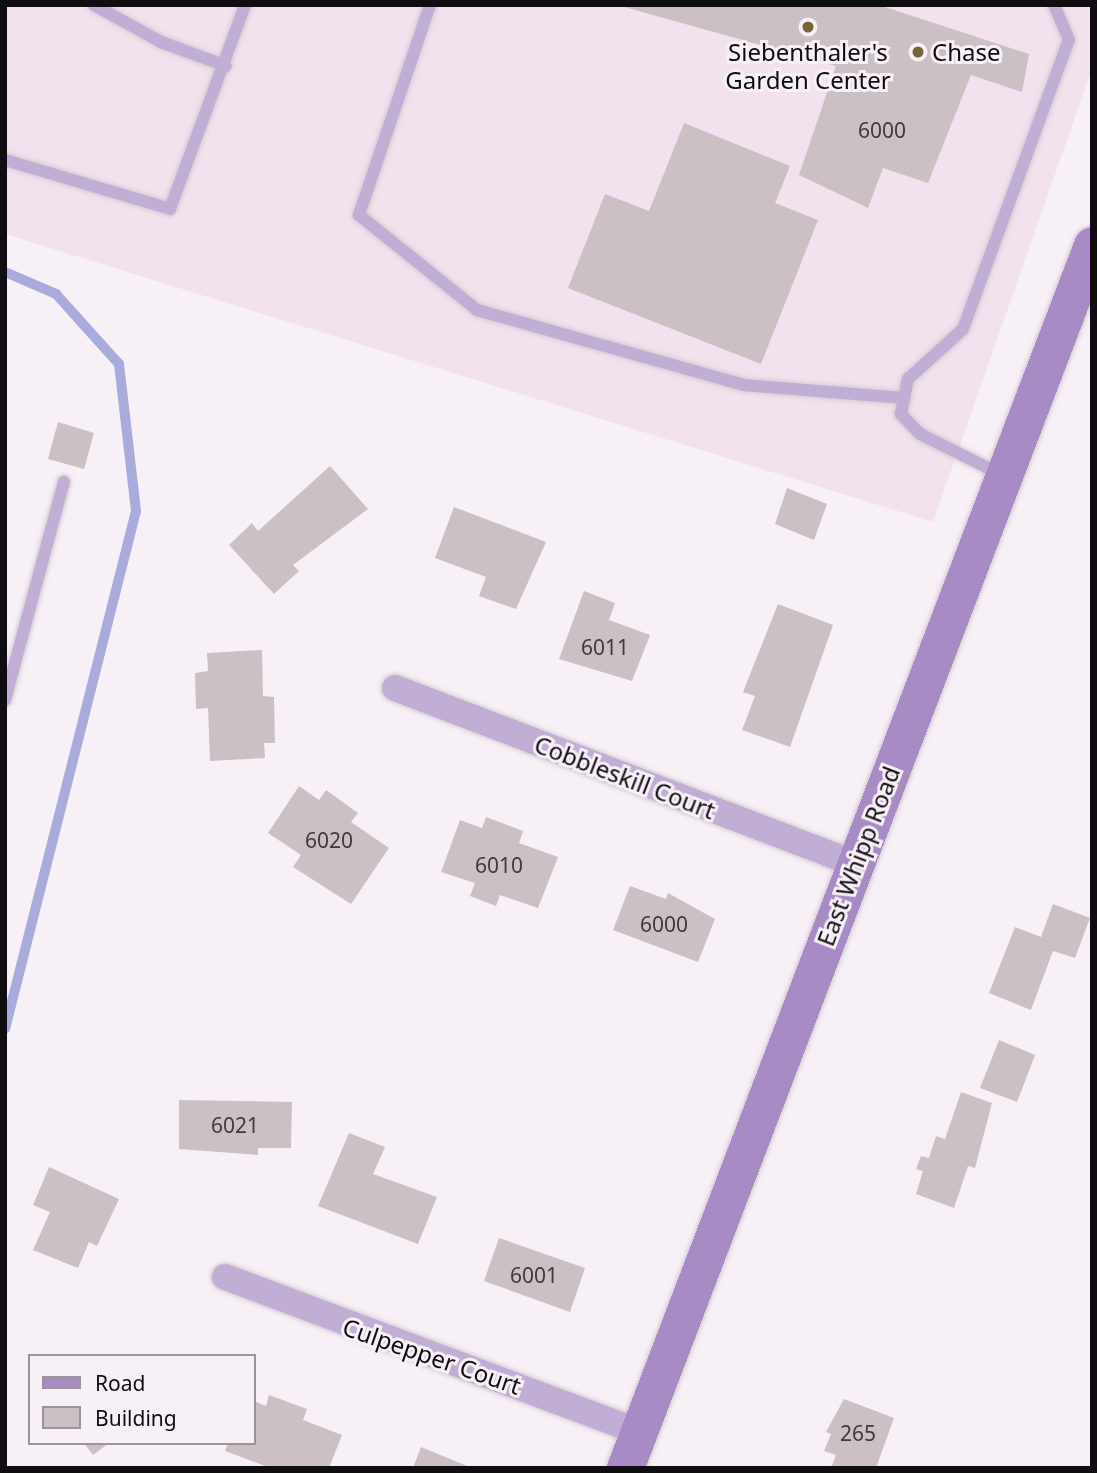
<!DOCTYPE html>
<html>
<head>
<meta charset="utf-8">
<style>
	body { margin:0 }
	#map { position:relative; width:1097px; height:1473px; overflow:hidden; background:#f8f0f7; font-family:"Noto Sans",sans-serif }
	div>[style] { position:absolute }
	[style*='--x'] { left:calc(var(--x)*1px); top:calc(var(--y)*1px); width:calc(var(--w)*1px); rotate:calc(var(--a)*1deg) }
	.built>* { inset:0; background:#f1e2ee }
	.stream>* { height:10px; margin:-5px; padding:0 5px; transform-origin:5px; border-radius:5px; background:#a9abdc }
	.building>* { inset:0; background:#cbc0c3 }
	.roads { filter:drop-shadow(0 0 2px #d3ccd2) drop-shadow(0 0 2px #d3ccd2) }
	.service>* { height:12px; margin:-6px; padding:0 6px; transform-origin:6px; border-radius:6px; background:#c1aed5 }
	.minor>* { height:26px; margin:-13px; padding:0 13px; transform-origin:13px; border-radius:13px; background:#c1aed5 }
	.secondary>* { height:37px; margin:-18.5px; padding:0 18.5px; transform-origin:18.5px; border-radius:18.5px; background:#a88bc5 }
	.dots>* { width:19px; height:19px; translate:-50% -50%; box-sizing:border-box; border:4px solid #f8f0f7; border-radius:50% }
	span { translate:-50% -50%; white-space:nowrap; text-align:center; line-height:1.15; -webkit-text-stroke:6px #f8f0f7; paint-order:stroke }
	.number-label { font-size:21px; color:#3f3a3d }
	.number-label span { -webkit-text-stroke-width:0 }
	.poi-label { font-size:24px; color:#100d10 }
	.left { translate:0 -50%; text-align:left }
	.street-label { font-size:24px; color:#100d10 }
	.frame { position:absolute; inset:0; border:7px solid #100d10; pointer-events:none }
	.legend { position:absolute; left:28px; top:1354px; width:228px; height:91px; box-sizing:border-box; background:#f8f0f7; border:2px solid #9b959b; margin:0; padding:9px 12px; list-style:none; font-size:21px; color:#100d10 }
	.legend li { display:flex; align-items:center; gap:14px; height:35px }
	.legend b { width:35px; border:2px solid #9b959b }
</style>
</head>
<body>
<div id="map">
	<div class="built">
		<i style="clip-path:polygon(5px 5px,1092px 5px,1092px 69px,933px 522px,5px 234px)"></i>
	</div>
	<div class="stream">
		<i style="--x:5;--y:272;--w:56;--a:23.3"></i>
		<i style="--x:56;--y:294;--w:94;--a:48"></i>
		<i style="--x:119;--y:364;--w:148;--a:83.4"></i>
		<i style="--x:136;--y:511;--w:534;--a:104.19"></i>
	</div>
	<div class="building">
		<i style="clip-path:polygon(617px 5px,879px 5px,1029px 54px,1022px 92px,971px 75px,928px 183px,883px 168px,868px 208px,799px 175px,836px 66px)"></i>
		<i style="clip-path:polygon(684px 123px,790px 166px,775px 203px,818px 220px,761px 364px,568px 288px,605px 194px,649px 211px)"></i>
		<i style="clip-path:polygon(58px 422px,94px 433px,84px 469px,48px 459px)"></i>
		<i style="clip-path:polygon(330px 466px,368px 509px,293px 565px,299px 571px,274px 594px,229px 545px,252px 523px,258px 531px)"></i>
		<i style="clip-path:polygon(787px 488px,827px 504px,814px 540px,775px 524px)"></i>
		<i style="clip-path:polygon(454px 507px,546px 542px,516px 609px,479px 596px,486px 577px,435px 558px)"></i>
		<i style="clip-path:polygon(584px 591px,615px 603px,609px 620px,650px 635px,632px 681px,559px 659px)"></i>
		<i style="clip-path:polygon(778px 604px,833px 625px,790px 747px,742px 730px,755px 696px,743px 692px)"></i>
		<i style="clip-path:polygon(262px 650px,263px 696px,274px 697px,275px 743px,264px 743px,265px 758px,210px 761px,208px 708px,196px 709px,195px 673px,208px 671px,207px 653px)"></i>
		<i style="clip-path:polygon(299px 786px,319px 800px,326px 790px,358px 813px,351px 822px,389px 848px,351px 904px,293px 867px,301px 855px,268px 833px)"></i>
		<i style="clip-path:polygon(486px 817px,523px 831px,519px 843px,558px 857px,538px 908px,500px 895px,496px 906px,470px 896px,475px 883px,441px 872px,460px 820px,482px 828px)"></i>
		<i style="clip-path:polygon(630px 886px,666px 899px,668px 893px,715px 919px,698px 962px,613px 930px)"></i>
		<i style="clip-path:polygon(1053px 904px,1090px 918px,1075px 958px,1053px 951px,1031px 1010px,989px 993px,1015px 927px,1041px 937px)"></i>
		<i style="clip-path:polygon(999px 1040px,1035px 1055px,1017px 1102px,980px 1088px)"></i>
		<i style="clip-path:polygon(961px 1092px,992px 1103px,975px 1168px,968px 1166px,954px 1208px,916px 1194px,923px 1171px,916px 1169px,921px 1156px,929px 1158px,936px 1136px,945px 1139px)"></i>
		<i style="clip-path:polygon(179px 1100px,292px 1102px,291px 1148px,258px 1148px,258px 1155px,179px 1149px)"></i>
		<i style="clip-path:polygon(349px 1133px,385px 1147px,373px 1174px,437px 1197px,418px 1244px,318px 1206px)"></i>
		<i style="clip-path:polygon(49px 1167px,119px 1199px,97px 1246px,89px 1242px,78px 1268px,33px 1250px,50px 1212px,33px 1205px)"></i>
		<i style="clip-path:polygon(499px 1238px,585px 1268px,570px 1312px,484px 1281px)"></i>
		<i style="clip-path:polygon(269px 1395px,307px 1409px,303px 1420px,342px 1435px,329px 1468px,271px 1468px,225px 1451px,228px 1443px,254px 1443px,254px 1401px,266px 1406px)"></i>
		<i style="clip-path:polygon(844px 1399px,894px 1418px,876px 1468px,831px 1468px,836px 1455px,824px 1451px,831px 1434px,826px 1432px)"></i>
		<i style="clip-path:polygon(84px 1443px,109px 1443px,93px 1455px)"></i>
		<i style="clip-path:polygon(421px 1447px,472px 1468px,413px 1468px)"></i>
	</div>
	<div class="roads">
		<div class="service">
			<i style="--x:94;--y:5;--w:77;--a:28.9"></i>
			<i style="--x:161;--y:42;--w:69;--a:20.3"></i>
			<i style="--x:430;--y:5;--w:222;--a:108.7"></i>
			<i style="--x:359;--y:215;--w:151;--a:38.8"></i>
			<i style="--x:477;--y:310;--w:276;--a:15.7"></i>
			<i style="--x:743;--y:385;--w:162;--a:4.6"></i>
			<i style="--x:5;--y:160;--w:172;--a:16.5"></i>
			<i style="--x:170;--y:209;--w:217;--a:-69.8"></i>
			<i style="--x:1000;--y:474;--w:89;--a:-153.4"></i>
			<i style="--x:920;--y:434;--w:28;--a:-134"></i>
			<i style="--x:901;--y:414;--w:36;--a:-79"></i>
			<i style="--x:908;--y:379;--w:74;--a:-42.3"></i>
			<i style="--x:963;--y:329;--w:308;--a:-69.9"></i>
			<i style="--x:1069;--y:40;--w:38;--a:-113"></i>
			<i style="--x:5;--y:700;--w:226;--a:-74.9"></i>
		</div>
		<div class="minor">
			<i style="--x:395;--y:688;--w:493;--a:20.9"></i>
			<i style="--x:225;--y:1277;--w:442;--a:20.5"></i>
		</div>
		<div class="secondary">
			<i style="--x:625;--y:1468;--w:1309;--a:-69.1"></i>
		</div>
	</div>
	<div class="dots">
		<i style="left:808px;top:27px;background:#746633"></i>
		<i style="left:918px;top:52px;background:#746633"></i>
	</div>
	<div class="number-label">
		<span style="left:882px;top:130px">6000</span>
		<span style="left:605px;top:647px">6011</span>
		<span style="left:329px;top:840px">6020</span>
		<span style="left:499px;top:865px">6010</span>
		<span style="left:664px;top:924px">6000</span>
		<span style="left:235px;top:1125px">6021</span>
		<span style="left:534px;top:1275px">6001</span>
		<span style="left:858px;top:1433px">265</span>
	</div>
	<div class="poi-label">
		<span style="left:808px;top:66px">Siebenthaler's<br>Garden Center</span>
		<span class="left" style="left:932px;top:52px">Chase</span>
	</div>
	<div class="street-label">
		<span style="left:625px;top:777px;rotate:21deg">Cobbleskill Court</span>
		<span style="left:858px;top:856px;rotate:-69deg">East Whipp Road</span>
		<span style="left:432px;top:1356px;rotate:19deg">Culpepper Court</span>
	</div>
	<div class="frame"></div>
	<ul class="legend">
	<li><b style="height:9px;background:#a88bc5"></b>Road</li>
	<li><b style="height:19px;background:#cbc0c3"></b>Building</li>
	</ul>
</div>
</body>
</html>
